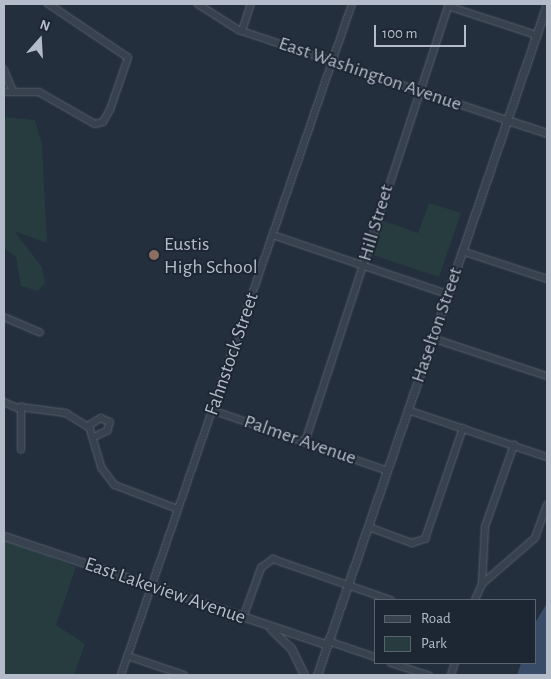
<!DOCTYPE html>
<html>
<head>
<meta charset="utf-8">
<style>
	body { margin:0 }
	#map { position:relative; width:551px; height:679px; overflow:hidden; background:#242f3e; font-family:"Alegreya Sans",sans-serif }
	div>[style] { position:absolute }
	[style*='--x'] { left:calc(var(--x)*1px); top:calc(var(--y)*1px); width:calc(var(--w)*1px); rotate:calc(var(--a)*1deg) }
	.green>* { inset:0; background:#263c3f }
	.water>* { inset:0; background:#394c67 }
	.roads { filter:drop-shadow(0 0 1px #565f6c) drop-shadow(0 0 1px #565f6c) }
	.minor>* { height:5.5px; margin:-2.75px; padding:0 2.75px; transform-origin:2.75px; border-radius:2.75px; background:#38414e }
	.tertiary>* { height:7px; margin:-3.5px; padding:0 3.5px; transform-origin:3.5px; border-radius:3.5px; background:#38414e }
	.dots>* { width:14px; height:14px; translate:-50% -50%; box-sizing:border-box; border:2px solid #1d2633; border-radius:50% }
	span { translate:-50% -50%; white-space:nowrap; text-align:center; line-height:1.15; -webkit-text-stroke:4px #1d2633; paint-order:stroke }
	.street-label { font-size:20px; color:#b4bcc9 }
	.poi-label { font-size:20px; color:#b4bcc9 }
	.left { translate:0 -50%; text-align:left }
	.frame { position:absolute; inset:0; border:5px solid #b4bcc9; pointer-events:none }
	.legend { position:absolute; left:374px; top:599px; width:162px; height:65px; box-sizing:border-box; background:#1d2633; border:1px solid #59626f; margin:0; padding:6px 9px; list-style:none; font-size:15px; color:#b4bcc9 }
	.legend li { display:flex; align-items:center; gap:10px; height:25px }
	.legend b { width:25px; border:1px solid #59626f }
	.north { position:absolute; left:15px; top:15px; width:50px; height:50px; -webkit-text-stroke:4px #1d2633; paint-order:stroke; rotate:19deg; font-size:14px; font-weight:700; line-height:20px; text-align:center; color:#b4bcc9 }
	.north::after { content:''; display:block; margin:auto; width:18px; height:22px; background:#b4bcc9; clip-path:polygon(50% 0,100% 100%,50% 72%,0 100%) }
	.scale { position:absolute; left:374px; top:25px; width:92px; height:22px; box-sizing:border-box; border:2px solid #b4bcc9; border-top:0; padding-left:6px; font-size:15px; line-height:18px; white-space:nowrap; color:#b4bcc9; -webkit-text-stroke:4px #1d2633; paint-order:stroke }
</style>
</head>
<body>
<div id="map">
	<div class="green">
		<i style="clip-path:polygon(4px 117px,35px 120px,42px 144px,47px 243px,14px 231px,42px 267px,45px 283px,38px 291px,21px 286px,16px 257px,4px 248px)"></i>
		<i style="clip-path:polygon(429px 203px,461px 213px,439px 277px,370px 254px,381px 220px,418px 233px)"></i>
		<i style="clip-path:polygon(4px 540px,76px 567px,56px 625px,85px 644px,74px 675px,4px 675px)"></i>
	</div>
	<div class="water">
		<i style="clip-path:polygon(547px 603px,547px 675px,517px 675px,521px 663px,535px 663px,535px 623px)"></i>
	</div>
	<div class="roads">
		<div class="minor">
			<i style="--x:198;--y:4;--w:49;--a:32.4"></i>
			<i style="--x:239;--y:30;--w:283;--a:18.6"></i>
			<i style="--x:448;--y:6;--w:93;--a:18.2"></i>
			<i style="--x:242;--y:31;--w:28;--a:-72"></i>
			<i style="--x:4;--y:69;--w:23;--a:67"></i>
			<i style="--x:4;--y:92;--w:35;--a:0"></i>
			<i style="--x:39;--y:92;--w:64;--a:29.7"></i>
			<i style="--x:95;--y:124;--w:8;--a:-14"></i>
			<i style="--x:103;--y:122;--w:14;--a:-60"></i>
			<i style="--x:110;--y:110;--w:55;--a:-70.9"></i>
			<i style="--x:128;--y:58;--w:97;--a:-146"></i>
			<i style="--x:273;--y:235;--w:184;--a:18.7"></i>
			<i style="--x:462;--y:251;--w:89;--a:18.2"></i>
			<i style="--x:4;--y:317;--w:39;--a:23"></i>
			<i style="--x:432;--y:338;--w:121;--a:18.3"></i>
			<i style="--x:4;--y:402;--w:17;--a:24"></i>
			<i style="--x:212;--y:410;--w:186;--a:19.1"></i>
			<i style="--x:408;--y:410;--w:147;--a:18.7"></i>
			<i style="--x:88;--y:426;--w:15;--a:-32"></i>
			<i style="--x:101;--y:418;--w:10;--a:24"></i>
			<i style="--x:110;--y:422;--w:9;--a:103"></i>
			<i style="--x:108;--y:431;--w:14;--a:155"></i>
			<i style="--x:305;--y:442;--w:461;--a:-71.8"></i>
			<i style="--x:21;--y:450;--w:43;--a:-90"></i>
			<i style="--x:21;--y:407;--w:45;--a:7.6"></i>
			<i style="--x:66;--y:413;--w:28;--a:32"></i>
			<i style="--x:90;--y:428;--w:42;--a:73.3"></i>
			<i style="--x:102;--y:468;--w:21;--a:53"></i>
			<i style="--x:115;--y:485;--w:67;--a:20.9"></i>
			<i style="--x:369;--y:527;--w:46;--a:20.4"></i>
			<i style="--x:412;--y:543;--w:14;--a:-17"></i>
			<i style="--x:425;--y:539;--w:117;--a:-71.1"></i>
			<i style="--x:482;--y:584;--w:57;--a:-87"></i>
			<i style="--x:485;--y:527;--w:87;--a:-70.5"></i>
			<i style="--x:475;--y:600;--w:17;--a:-66"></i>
			<i style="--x:482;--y:584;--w:70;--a:-41"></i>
			<i style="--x:535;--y:538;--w:35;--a:-70"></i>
			<i style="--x:243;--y:618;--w:53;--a:-70.2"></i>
			<i style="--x:261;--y:568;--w:15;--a:-37"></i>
			<i style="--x:273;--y:559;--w:125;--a:19.2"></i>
			<i style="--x:328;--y:641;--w:50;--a:18.8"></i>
			<i style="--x:128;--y:656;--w:59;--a:18.7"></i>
			<i style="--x:391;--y:663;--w:40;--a:18"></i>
			<i style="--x:121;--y:675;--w:710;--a:-71"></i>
			<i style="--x:451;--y:675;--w:13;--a:-72"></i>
		</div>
		<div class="tertiary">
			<i style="--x:507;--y:120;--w:42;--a:18"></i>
			<i style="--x:4;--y:536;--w:341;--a:18.6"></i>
			<i style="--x:271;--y:629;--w:28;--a:44"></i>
			<i style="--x:291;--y:648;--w:30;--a:64"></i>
			<i style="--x:317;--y:675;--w:709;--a:-71.08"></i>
		</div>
	</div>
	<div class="dots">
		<i style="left:154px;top:255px;background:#8d6e63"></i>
	</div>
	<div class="street-label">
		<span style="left:370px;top:74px;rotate:19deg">East Washington Avenue</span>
		<span style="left:376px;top:223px;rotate:-73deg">Hill Street</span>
		<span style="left:437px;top:325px;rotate:-71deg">Haselton Street</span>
		<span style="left:232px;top:354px;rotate:-71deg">Fahnstock Street</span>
		<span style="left:300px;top:440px;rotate:19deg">Palmer Avenue</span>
		<span style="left:165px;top:591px;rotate:19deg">East Lakeview Avenue</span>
	</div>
	<div class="poi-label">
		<span class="left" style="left:164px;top:256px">Eustis<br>High School</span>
	</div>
	<div class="frame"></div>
	<ul class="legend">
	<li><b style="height:6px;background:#38414e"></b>Road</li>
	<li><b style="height:14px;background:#263c3f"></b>Park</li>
	</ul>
	<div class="north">N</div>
	<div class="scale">100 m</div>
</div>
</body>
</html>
